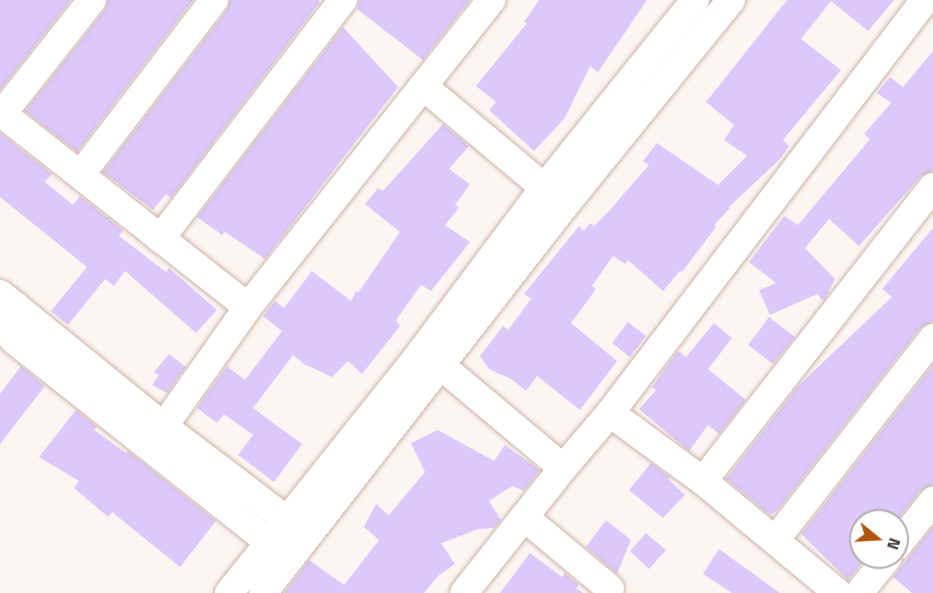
<!DOCTYPE html>
<html>
<head>
<meta charset="utf-8">
<style>
	body { margin:0 }
	#map { position:relative; width:933px; height:593px; overflow:hidden; background:#fcf6f3; font-family:"Titillium Web",sans-serif }
	div>[style] { position:absolute }
	[style*='--x'] { left:calc(var(--x)*1px); top:calc(var(--y)*1px); width:calc(var(--w)*1px); rotate:calc(var(--a)*1deg) }
	.building>* { inset:0; background:#dcc8fa }
	.roads { filter:drop-shadow(0 0 2px #ceb2a6) drop-shadow(0 0 2px #ceb2a6) }
	.minor>* { height:28px; margin:-14px; padding:0 14px; transform-origin:14px; border-radius:14px; background:#fff }
	span { translate:-50% -50%; white-space:nowrap; text-align:center; line-height:1.15; -webkit-text-stroke:6px #fff; paint-order:stroke }
	.north { position:absolute; left:849px; top:509px; width:60px; height:60px; box-sizing:border-box; background:#fff; border:2px solid #b2aeac; border-radius:50%; rotate:108deg; font-size:16px; font-weight:700; line-height:24px; text-align:center; color:#3f342f }
	.north::after { content:''; display:block; margin:auto; width:21px; height:27px; background:#b2520c; clip-path:polygon(50% 0,100% 100%,50% 72%,0 100%) }
</style>
</head>
<body>
<div id="map">
	<div class="building">
		<i style="clip-path:polygon(0 0,71px 0,0 90px)"></i>
		<i style="clip-path:polygon(108px 0,193px 0,77px 152px,25px 111px,105px 10px)"></i>
		<i style="clip-path:polygon(230px 0,318px 0,320px 2px,171px 198px,166px 194px,153px 210px,103px 172px,227px 10px)"></i>
		<i style="clip-path:polygon(359px 0,470px 0,423px 60px,357px 9px)"></i>
		<i style="clip-path:polygon(539px 0,647px 0,598px 72px,590px 66px,565px 118px,534px 151px,489px 110px,496px 102px,476px 86px,527px 23px,524px 22px)"></i>
		<i style="clip-path:polygon(787px 0,894px 0,868px 31px,831px 1px,801px 39px,841px 70px,783px 140px,789px 146px,781px 158px,729px 207px,730px 208px,714px 225px,716px 227px,682px 272px,680px 271px,663px 291px,628px 260px,625px 264px,613px 256px,592px 286px,596px 289px,571px 323px,617px 361px,580px 410px,537px 376px,526px 391px,511px 379px,489px 369px,480px 356px,503px 326px,508px 330px,531px 299px,524px 294px,579px 226px,584px 231px,590px 223px,594px 226px,609px 211px,649px 165px,643px 161px,657px 143px,718px 185px,747px 156px,724px 140px,734px 125px,706px 102px)"></i>
		<i style="clip-path:polygon(343px 27px,398px 87px,265px 259px,225px 232px,222px 235px,197px 217px)"></i>
		<i style="clip-path:polygon(933px 51px,933px 171px,920px 177px,859px 246px,829px 219px,805px 248px,835px 279px,826px 297px,823px 301px,817px 294px,770px 315px,759px 290px,776px 283px,749px 262px,784px 216px,798px 225px,870px 139px,864px 134px,891px 103px,877px 93px,890px 77px,903px 87px)"></i>
		<i style="clip-path:polygon(443px 124px,469px 146px,449px 169px,470px 184px,455px 205px,459px 208px,445px 225px,470px 242px,431px 291px,421px 285px,396px 320px,400px 326px,362px 374px,348px 361px,332px 377px,304px 364px,293px 355px,253px 408px,302px 444px,274px 482px,238px 455px,253px 435px,224px 414px,217px 423px,197px 408px,227px 366px,245px 380px,282px 331px,263px 316px,275px 301px,284px 308px,312px 271px,351px 301px,356px 291px,358px 293px,400px 232px,365px 204px,378px 188px,383px 191px)"></i>
		<i style="clip-path:polygon(0 133px,52px 174px,45px 182px,73px 205px,80px 196px,123px 230px,119px 236px,166px 272px,169px 268px,217px 310px,196px 333px,125px 271px,114px 286px,105px 279px,68px 325px,51px 311px,87px 267px,0 197px)"></i>
		<i style="clip-path:polygon(933px 228px,933px 322px,920px 328px,777px 511px,770px 515px,726px 479px,799px 385px,892px 297px,882px 289px)"></i>
		<i style="clip-path:polygon(769px 317px,795px 337px,773px 364px,748px 345px)"></i>
		<i style="clip-path:polygon(628px 322px,646px 336px,630px 357px,612px 343px)"></i>
		<i style="clip-path:polygon(714px 323px,732px 338px,708px 369px,746px 400px,719px 434px,708px 425px,689px 451px,639px 409px,656px 390px,652px 387px,678px 351px,686px 357px)"></i>
		<i style="clip-path:polygon(169px 354px,186px 367px,167px 393px,152px 385px,159px 375px,154px 372px)"></i>
		<i style="clip-path:polygon(933px 365px,933px 485px,920px 491px,896px 521px,861px 521px,861px 564px,848px 580px,801px 534px)"></i>
		<i style="clip-path:polygon(21px 366px,45px 386px,0 444px,0 394px)"></i>
		<i style="clip-path:polygon(76px 410px,97px 427px,94px 430px,126px 453px,128px 451px,216px 521px,180px 567px,112px 512px,108px 517px,74px 488px,79px 481px,39px 457px)"></i>
		<i style="clip-path:polygon(438px 430px,494px 461px,505px 445px,540px 470px,524px 491px,512px 486px,489px 501px,501px 520px,494px 528px,479px 529px,441px 543px,455px 564px,438px 576px,424px 593px,284px 593px,309px 560px,344px 585px,379px 540px,364px 527px,376px 504px,389px 515px,425px 472px,411px 443px)"></i>
		<i style="clip-path:polygon(651px 463px,670px 477px,668px 479px,685px 495px,663px 518px,629px 490px)"></i>
		<i style="clip-path:polygon(606px 520px,631px 540px,617px 574px,586px 547px)"></i>
		<i style="clip-path:polygon(933px 527px,933px 593px,912px 593px,893px 577px)"></i>
		<i style="clip-path:polygon(646px 533px,666px 550px,649px 569px,630px 551px)"></i>
		<i style="clip-path:polygon(719px 549px,780px 593px,732px 593px,703px 574px)"></i>
		<i style="clip-path:polygon(530px 553px,562px 577px,565px 573px,579px 585px,576px 588px,583px 593px,500px 593px)"></i>
	</div>
	<div class="roads">
		<div class="minor">
			<i style="--x:423;--y:86;--w:177;--a:40"></i>
			<i style="--x:0;--y:112;--w:315;--a:38.2"></i>
			<i style="--x:248;--y:307;--w:392;--a:-51.6"></i>
			<i style="--x:2;--y:114;--w:145;--a:-51.7"></i>
			<i style="--x:81;--y:174;--w:219;--a:-52.6"></i>
			<i style="--x:160;--y:239;--w:301;--a:-52.6"></i>
			<i style="--x:0;--y:294;--w:210;--a:39"></i>
			<i style="--x:163;--y:426;--w:156;--a:37.2"></i>
			<i style="--x:16;--y:306;--w:21;--a:127"></i>
			<i style="--x:3;--y:323;--w:4;--a:90"></i>
			<i style="--x:3;--y:327;--w:17;--a:50"></i>
			<i style="--x:14;--y:340;--w:325;--a:38.4"></i>
			<i style="--x:427;--y:354;--w:177;--a:40"></i>
			<i style="--x:563;--y:468;--w:159;--a:128.4"></i>
			<i style="--x:154;--y:440;--w:163;--a:-54.7"></i>
			<i style="--x:563;--y:468;--w:72;--a:-49.5"></i>
			<i style="--x:703;--y:481;--w:373;--a:-52"></i>
			<i style="--x:524;--y:517;--w:112;--a:39.9"></i>
			<i style="--x:776;--y:539;--w:255;--a:-52"></i>
			<i style="--x:897;--y:546;--w:58;--a:-51.3"></i>
			<i style="--x:229;--y:593;--w:310;--a:-51.4"></i>
			<i style="--x:422;--y:351;--w:204;--a:-53.2"></i>
			<i style="--x:544;--y:188;--w:241;--a:-51.2"></i>
			<i style="--x:263;--y:593;--w:492;--a:-52.1"></i>
			<i style="--x:565;--y:205;--w:264;--a:-51"></i>
			<i style="--x:838;--y:593;--w:175;--a:-140.3"></i>
			<i style="--x:703;--y:481;--w:115;--a:-143.8"></i>
			<i style="--x:610;--y:413;--w:519;--a:-52.67"></i>
			<i style="--x:859;--y:593;--w:46;--a:-51.1"></i>
		</div>
	</div>
	<div class="north">N</div>
</div>
</body>
</html>
